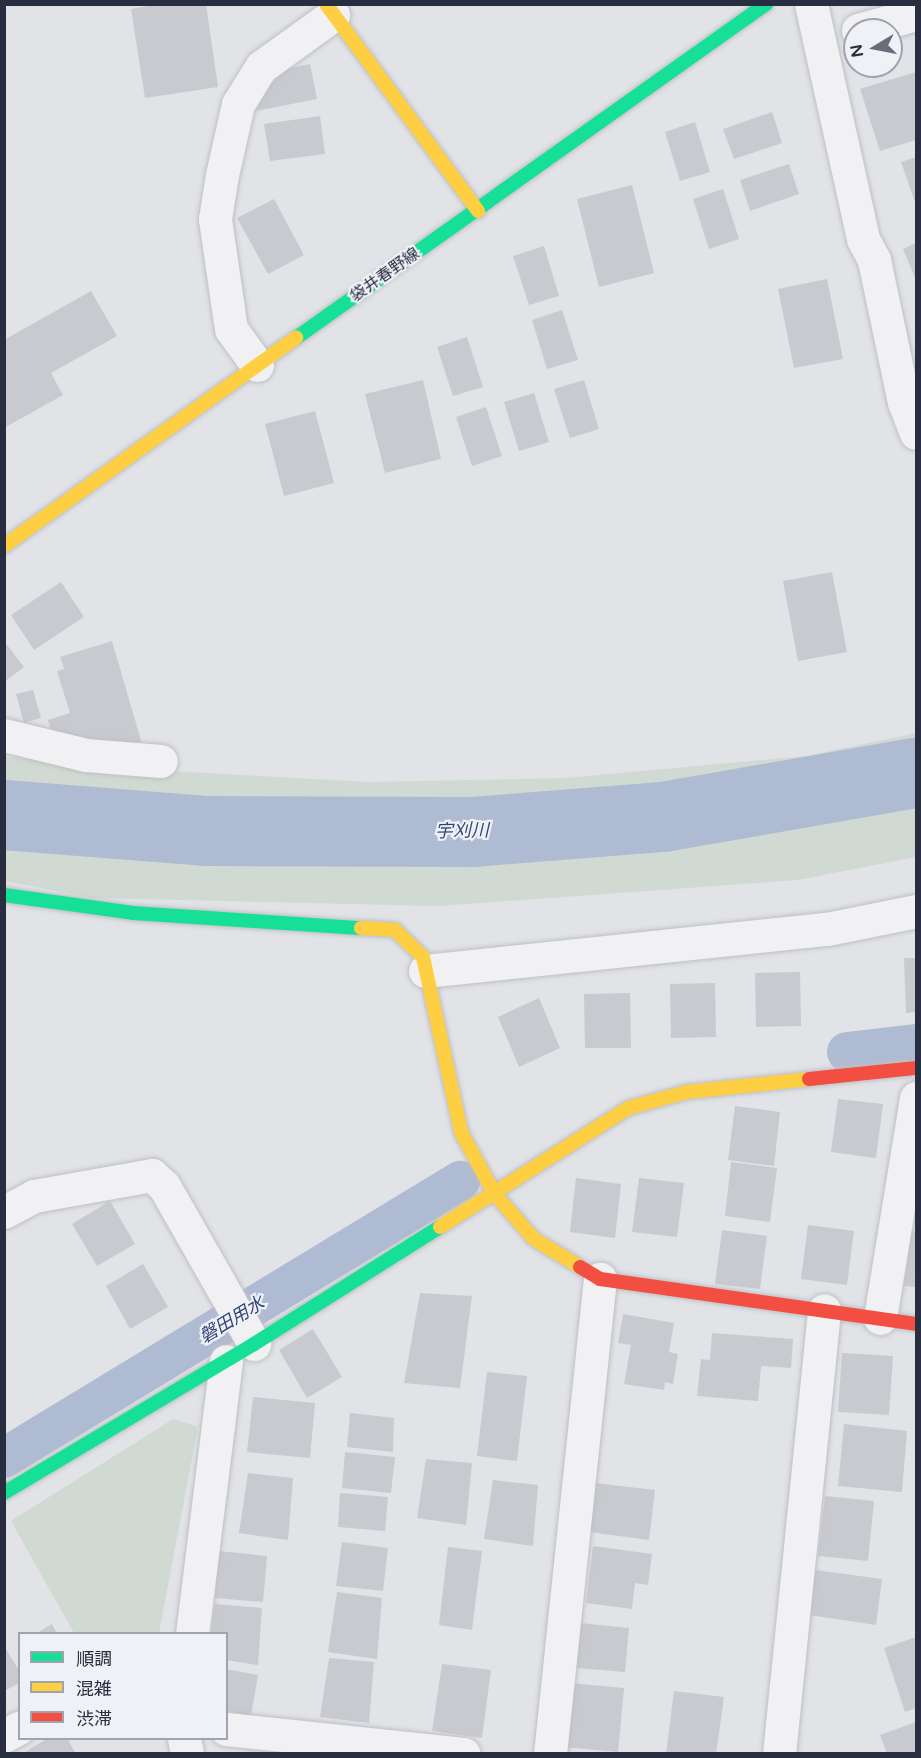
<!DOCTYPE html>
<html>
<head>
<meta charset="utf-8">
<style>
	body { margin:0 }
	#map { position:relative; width:921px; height:1758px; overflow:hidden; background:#e1e3e7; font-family:"Varela Round","Noto Sans JP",sans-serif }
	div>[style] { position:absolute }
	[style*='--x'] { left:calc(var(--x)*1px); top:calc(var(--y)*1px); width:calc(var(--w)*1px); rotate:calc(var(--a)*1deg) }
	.green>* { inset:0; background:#d0dad2 }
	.canal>* { height:40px; margin:-20px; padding:0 20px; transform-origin:20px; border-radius:20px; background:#afbbd2 }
	.river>* { height:70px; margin:-35px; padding:0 35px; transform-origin:35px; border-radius:35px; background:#afbbd2 }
	.building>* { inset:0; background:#c9cacf }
	.roads { filter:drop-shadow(0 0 2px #bec0c4) drop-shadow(0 0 2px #bec0c4) }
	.street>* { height:33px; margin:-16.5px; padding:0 16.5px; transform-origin:16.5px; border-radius:16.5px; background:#f1f1f3 }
	.fast>* { height:14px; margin:-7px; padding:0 7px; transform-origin:7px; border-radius:7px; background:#16e098 }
	.slow>* { height:14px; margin:-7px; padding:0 7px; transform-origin:7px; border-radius:7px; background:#ffcf43 }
	.jam>* { height:14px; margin:-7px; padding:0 7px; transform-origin:7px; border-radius:7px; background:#f24e42 }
	span { translate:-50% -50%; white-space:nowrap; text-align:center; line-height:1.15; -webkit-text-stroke:4.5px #eff1f6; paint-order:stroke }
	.street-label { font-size:16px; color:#282d40 }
	.water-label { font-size:18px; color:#324674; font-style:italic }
	.frame { position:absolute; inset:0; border:6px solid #282d40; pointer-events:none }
	.legend { position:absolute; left:18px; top:1632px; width:210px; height:108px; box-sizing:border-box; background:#eff1f6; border:2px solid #9fa3ad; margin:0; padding:8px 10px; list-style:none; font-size:18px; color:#282d40 }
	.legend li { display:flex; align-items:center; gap:12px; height:30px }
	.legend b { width:30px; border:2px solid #9fa3ad }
	.north { position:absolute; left:843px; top:18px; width:60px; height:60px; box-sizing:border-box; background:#eff1f6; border:2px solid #9fa3ad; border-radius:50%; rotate:260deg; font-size:16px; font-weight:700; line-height:24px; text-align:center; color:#282d40 }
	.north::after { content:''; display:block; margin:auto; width:21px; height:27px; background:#696d7a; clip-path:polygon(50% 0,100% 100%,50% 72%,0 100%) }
</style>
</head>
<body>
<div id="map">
	<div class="green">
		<i style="clip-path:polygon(916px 733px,916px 857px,798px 880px,437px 906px,93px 898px,5px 881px,4px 757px,168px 771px,369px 782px,566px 778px,806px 756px)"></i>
		<i style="clip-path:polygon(173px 1419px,198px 1427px,159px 1633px,74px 1633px,11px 1521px)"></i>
	</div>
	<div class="canal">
		<i style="--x:847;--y:1052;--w:69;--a:-6.6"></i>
		<i style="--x:4;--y:1458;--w:534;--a:-31.28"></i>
	</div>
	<div class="river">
		<i style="--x:4;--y:815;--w:205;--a:4.5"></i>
		<i style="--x:208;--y:831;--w:264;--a:0.2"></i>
		<i style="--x:472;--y:832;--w:192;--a:-4.5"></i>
		<i style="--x:663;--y:817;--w:257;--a:-9.9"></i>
	</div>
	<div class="building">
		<i style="clip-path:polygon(159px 4px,206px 4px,218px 87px,145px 98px,131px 9px)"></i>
		<i style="clip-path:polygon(310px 64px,317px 99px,256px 111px,275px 71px)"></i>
		<i style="clip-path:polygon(916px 72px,916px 140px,880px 151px,860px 89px)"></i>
		<i style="clip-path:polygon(772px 112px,782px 143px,734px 159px,723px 129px)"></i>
		<i style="clip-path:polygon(320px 116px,325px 154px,270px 161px,264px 124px)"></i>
		<i style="clip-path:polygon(695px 122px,710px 172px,680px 181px,665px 132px)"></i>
		<i style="clip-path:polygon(916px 157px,916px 205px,901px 162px)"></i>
		<i style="clip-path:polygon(789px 164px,799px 194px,750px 211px,740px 180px)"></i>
		<i style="clip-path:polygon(632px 185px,654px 273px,599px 287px,577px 199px)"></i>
		<i style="clip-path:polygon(723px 189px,739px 239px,709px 249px,693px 199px)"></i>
		<i style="clip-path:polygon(274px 199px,304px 255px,268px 274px,237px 218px)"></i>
		<i style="clip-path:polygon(916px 243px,916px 280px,903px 249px)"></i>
		<i style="clip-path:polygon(544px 246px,559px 296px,529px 305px,513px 256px)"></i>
		<i style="clip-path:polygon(827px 279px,843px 359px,794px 368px,778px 289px)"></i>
		<i style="clip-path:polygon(91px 291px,117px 336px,51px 373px,63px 395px,4px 428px,4px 340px)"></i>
		<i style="clip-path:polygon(562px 310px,578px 360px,547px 369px,532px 320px)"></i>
		<i style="clip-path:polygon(467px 337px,483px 387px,453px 396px,437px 347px)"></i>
		<i style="clip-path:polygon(423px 380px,441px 459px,385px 473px,365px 394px)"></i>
		<i style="clip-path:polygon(584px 380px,599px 429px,570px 438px,554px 389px)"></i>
		<i style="clip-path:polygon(534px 393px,549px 442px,519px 451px,504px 402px)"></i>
		<i style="clip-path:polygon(486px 407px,502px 456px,472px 466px,456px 417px)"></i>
		<i style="clip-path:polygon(315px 411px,334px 483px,284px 496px,265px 424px)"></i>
		<i style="clip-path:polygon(832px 572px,847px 652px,798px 661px,783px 581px)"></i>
		<i style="clip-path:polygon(61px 582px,84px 617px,34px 650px,11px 615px)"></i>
		<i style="clip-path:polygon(4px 641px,24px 667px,4px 682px)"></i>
		<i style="clip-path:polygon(112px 641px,142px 744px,53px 738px,48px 720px,70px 713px,57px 671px,64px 669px,60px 657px)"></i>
		<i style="clip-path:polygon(33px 690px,41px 718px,24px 723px,16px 694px)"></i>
		<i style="clip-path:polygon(904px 958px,916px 958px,916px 1012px,906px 1013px)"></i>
		<i style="clip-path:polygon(800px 972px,801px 1026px,756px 1027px,755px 973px)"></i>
		<i style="clip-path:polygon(715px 983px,716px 1037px,671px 1038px,670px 984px)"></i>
		<i style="clip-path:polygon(630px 993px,631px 1048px,585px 1048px,584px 994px)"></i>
		<i style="clip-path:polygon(539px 998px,560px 1048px,519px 1067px,498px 1017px)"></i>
		<i style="clip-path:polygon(838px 1099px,883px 1104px,876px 1158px,831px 1152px)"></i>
		<i style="clip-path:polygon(735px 1106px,780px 1112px,774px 1166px,728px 1160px)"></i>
		<i style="clip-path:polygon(731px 1162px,777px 1168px,770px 1222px,725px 1216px)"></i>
		<i style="clip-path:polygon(576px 1178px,621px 1184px,615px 1238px,570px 1232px)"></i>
		<i style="clip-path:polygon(639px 1178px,684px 1183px,677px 1237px,632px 1232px)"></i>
		<i style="clip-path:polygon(110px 1201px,135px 1244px,97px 1266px,72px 1224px)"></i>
		<i style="clip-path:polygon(808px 1225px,854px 1231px,847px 1285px,801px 1279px)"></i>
		<i style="clip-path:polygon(722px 1230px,767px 1236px,760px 1289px,715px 1284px)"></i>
		<i style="clip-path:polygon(911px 1231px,916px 1232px,916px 1287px,904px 1286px)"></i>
		<i style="clip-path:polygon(143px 1264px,168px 1307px,130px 1329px,106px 1286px)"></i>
		<i style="clip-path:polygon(420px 1293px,472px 1296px,460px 1388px,404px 1383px)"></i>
		<i style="clip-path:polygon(623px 1314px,674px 1323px,669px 1352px,678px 1354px,673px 1384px,665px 1382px,664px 1390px,624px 1384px,631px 1345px,618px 1343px)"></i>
		<i style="clip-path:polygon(313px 1329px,342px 1377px,307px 1398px,279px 1350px)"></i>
		<i style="clip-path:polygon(712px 1333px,793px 1339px,791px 1368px,761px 1366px,758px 1401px,697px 1396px,701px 1359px,710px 1360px)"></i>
		<i style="clip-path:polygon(842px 1353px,893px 1356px,889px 1415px,838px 1412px)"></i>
		<i style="clip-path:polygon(487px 1372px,527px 1376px,517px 1461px,477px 1456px)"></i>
		<i style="clip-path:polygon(253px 1397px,315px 1403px,310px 1458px,247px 1452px)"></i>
		<i style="clip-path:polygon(350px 1413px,394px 1418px,393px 1452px,347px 1447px)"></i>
		<i style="clip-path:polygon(844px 1424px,907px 1431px,902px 1492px,838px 1486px)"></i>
		<i style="clip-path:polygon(345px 1452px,395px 1457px,391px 1493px,342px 1488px)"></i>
		<i style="clip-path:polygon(426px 1459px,472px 1463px,466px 1525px,417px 1518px)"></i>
		<i style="clip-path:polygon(248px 1473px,293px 1478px,288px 1540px,239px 1533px)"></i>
		<i style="clip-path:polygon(493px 1480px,538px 1485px,533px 1546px,484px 1539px)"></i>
		<i style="clip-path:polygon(595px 1483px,655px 1490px,649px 1540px,589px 1532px)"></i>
		<i style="clip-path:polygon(340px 1493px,388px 1497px,385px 1531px,338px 1527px)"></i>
		<i style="clip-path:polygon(825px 1496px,874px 1501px,868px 1561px,818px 1556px)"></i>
		<i style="clip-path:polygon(342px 1542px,388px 1548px,383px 1591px,336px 1586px)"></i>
		<i style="clip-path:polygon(593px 1546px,652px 1554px,648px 1585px,635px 1583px,632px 1609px,586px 1603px)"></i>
		<i style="clip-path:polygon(448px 1547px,482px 1551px,472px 1630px,439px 1625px)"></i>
		<i style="clip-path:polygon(219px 1551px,267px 1556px,263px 1602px,215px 1598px)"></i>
		<i style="clip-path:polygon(815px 1570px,882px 1579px,876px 1625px,809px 1615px)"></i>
		<i style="clip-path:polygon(337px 1592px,382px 1598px,377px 1659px,328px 1652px)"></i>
		<i style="clip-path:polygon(215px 1604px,262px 1608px,258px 1665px,226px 1660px,226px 1634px,211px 1634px)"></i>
		<i style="clip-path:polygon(581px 1623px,629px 1628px,625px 1672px,577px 1668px)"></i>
		<i style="clip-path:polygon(52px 1624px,57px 1634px,35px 1634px)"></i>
		<i style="clip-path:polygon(916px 1637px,916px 1708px,905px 1712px,884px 1648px)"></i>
		<i style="clip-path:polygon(4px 1646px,20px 1672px,20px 1683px,4px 1691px)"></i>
		<i style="clip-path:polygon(329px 1658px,374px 1662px,369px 1723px,320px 1717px)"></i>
		<i style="clip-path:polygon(442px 1664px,491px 1670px,482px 1738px,432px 1731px)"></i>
		<i style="clip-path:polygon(226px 1669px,258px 1675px,251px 1716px,226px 1711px)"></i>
		<i style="clip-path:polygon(569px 1683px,624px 1688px,618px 1752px,564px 1747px)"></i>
		<i style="clip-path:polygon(674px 1691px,724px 1697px,716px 1754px,666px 1754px)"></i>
		<i style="clip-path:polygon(916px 1722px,916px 1754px,887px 1754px,880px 1735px)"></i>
		<i style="clip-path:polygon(48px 1738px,67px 1738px,76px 1754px,22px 1754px)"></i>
	</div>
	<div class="roads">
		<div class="street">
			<i style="--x:811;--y:4;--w:241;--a:77.5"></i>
			<i style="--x:863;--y:239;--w:24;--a:62"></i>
			<i style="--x:874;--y:260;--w:145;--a:78.1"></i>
			<i style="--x:904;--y:402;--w:33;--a:69"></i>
			<i style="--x:858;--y:30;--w:60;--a:-15.4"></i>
			<i style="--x:257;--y:365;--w:44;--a:-125.8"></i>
			<i style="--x:231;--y:329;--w:111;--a:-98.3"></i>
			<i style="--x:215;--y:219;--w:45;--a:-81"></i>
			<i style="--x:222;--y:175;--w:73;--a:-77.3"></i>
			<i style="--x:238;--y:104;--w:44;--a:-58.1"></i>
			<i style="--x:261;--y:67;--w:89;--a:-35.8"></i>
			<i style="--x:4;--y:735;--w:84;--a:13.7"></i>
			<i style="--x:86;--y:755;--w:75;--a:4.6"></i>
			<i style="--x:425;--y:971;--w:404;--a:-6"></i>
			<i style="--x:827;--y:929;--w:91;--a:-11.4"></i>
			<i style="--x:4;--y:1212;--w:34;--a:-28"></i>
			<i style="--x:34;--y:1196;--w:120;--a:-10.1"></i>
			<i style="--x:152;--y:1175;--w:16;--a:43"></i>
			<i style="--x:164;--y:1186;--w:182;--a:60.3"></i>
			<i style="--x:880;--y:1318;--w:223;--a:-80.7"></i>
			<i style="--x:192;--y:1634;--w:275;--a:-82.9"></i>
			<i style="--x:226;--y:1729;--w:239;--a:6"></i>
			<i style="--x:4;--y:1736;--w:18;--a:-29"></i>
			<i style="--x:184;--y:1738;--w:16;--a:79"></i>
			<i style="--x:550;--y:1754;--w:478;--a:-84"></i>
			<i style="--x:779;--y:1754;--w:446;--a:-84.2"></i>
		</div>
		<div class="fast">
			<i style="--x:296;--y:338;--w:577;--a:-35.4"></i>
			<i style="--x:4;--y:895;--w:130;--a:7.9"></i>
			<i style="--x:133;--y:913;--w:228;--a:3.8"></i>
			<i style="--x:4;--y:1493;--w:291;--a:-30.8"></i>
			<i style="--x:254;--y:1344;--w:220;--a:-32.2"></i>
		</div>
		<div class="slow">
			<i style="--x:326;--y:4;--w:257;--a:53.7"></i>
			<i style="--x:4;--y:546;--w:359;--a:-35.5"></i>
			<i style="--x:361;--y:928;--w:34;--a:3"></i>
			<i style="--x:395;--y:930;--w:39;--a:44"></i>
			<i style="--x:423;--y:957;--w:179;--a:77.7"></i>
			<i style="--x:461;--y:1132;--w:69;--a:61.6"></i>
			<i style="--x:494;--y:1193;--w:61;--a:49"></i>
			<i style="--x:534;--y:1239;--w:54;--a:31.3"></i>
			<i style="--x:440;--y:1227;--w:222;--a:-32.3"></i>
			<i style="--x:628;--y:1108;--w:61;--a:-15.2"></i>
			<i style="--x:687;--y:1092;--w:123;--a:-6.1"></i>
		</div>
		<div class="jam">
			<i style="--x:809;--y:1079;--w:108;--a:-5.9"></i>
			<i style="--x:580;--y:1267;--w:23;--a:31"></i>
			<i style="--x:600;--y:1279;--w:319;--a:8.1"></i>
		</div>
	</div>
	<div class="street-label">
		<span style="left:385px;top:275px;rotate:-35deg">袋井春野線</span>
	</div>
	<div class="water-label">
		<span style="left:462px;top:831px;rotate:-1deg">宇刈川</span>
		<span style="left:232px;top:1320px;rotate:-31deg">磐田用水</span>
	</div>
	<div class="frame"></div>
	<ul class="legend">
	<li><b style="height:8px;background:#16e098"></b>順調</li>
	<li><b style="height:8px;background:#ffcf43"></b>混雑</li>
	<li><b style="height:8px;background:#f24e42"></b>渋滞</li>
	</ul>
	<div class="north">N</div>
</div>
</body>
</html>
